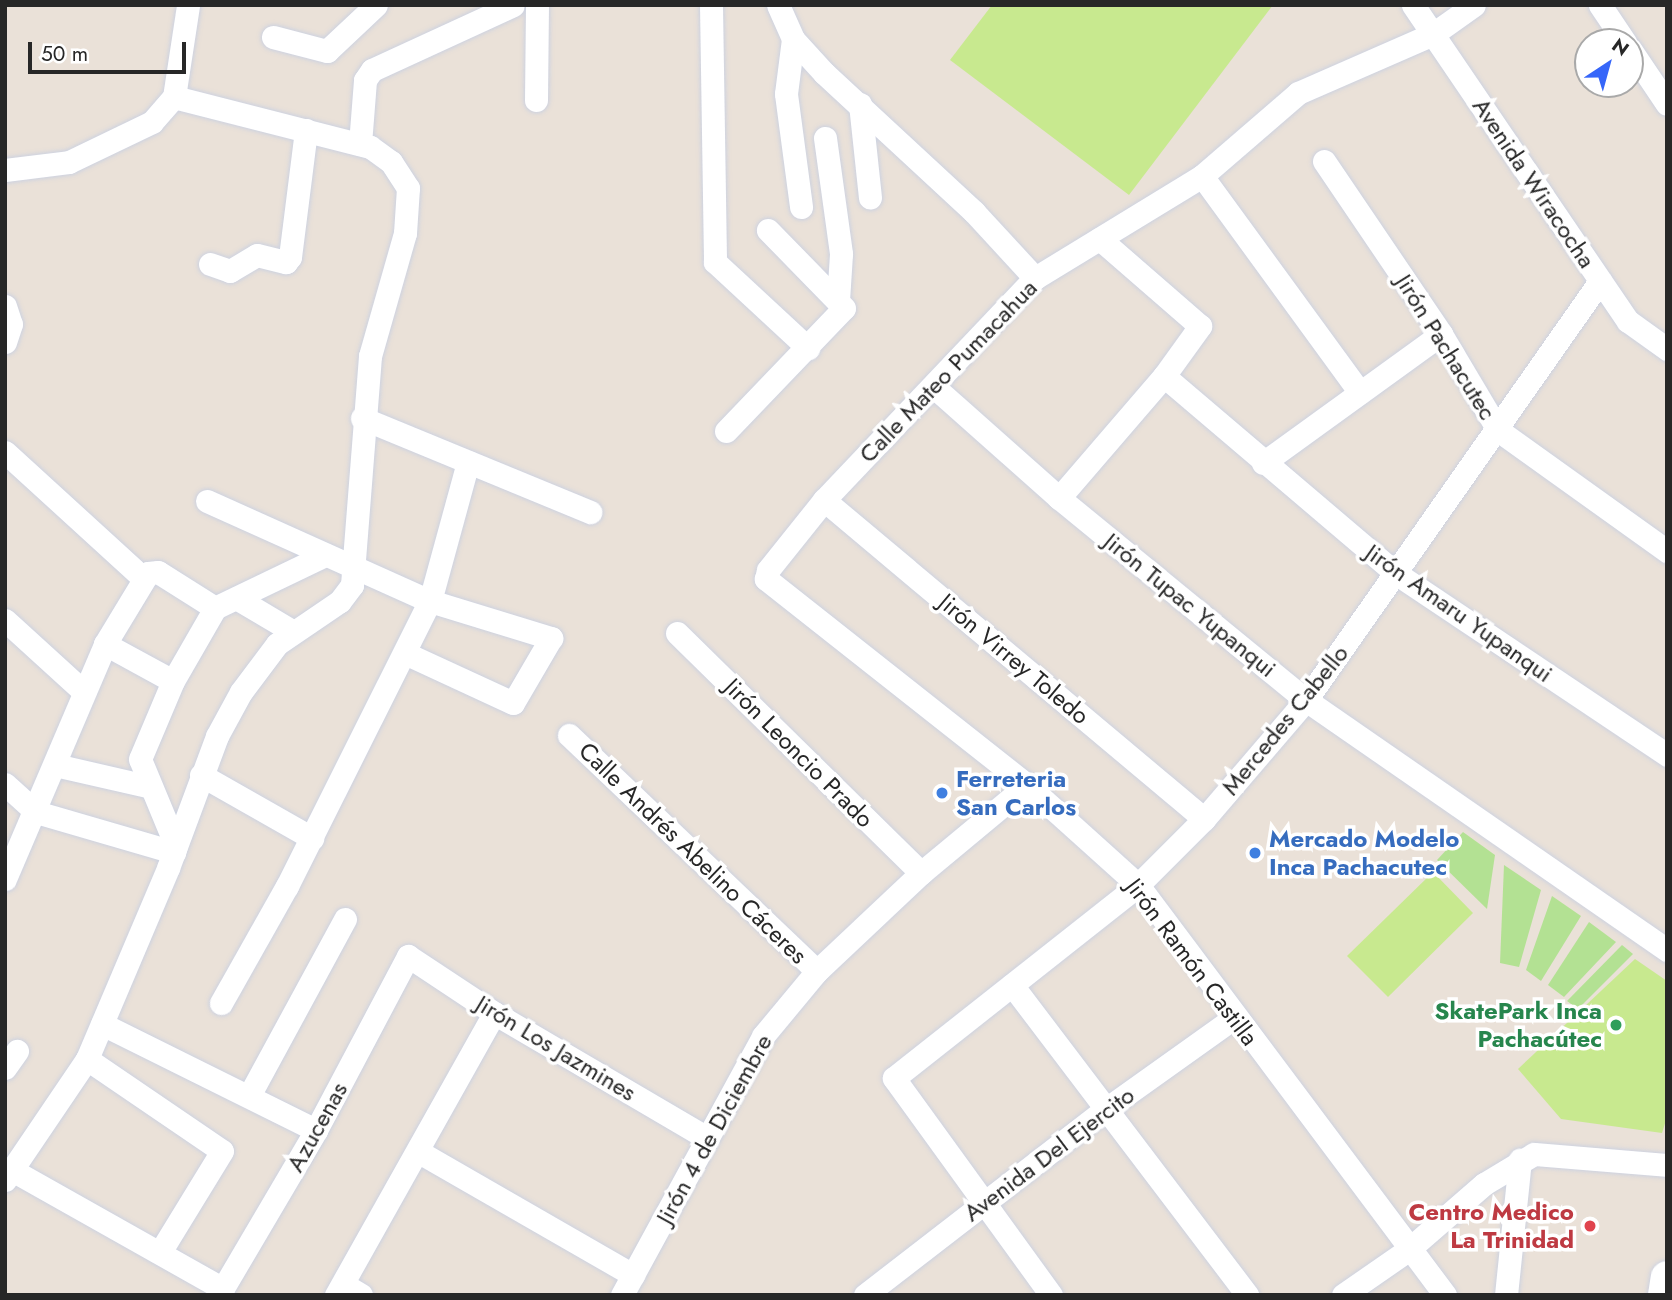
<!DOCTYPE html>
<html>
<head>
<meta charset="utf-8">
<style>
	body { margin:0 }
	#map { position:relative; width:1672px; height:1300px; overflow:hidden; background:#eae1d8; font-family:Jost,sans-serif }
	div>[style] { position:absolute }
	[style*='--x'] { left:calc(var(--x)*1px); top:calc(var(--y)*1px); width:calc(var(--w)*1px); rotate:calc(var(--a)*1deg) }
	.green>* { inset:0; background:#b3e193 }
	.pitch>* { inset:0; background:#c8e98f }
	.roads { filter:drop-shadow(0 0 2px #cdd2e0) drop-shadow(0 0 2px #cdd2e0) }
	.street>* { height:23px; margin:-11.5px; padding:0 11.5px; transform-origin:11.5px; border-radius:11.5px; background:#fff }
	.secondary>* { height:32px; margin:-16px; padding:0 16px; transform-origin:16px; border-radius:16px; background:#fff }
	.dots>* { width:19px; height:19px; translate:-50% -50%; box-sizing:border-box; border:4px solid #fff; border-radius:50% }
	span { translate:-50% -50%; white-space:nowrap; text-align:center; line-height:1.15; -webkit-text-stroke:7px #fff; paint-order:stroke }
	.street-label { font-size:24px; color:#272727 }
	.shop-label { font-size:24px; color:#366cbe; font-weight:700 }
	.left { translate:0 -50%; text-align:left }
	.leisure-label { font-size:24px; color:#27864d; font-weight:700 }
	.right { translate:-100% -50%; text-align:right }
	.health-label { font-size:24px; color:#be3a42; font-weight:700 }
	.frame { position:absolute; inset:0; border:7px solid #272727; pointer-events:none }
	.north { position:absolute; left:1574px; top:28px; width:70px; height:70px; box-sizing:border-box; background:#fff; border:2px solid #a9a9a9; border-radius:50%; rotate:36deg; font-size:19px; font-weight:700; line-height:28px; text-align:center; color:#272727 }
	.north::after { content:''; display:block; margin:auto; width:24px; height:32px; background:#3666f9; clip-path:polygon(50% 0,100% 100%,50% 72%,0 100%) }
	.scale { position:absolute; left:28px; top:42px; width:158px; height:32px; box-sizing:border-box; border:4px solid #272727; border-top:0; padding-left:9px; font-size:21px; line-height:24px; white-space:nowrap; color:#272727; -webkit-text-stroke:5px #fff; paint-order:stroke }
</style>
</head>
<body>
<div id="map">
	<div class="green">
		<i style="clip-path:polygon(1463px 832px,1495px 855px,1487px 909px,1437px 860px)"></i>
		<i style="clip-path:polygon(1504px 865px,1541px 890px,1519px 967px,1500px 963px)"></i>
		<i style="clip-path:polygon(1552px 896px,1581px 916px,1541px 981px,1526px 970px)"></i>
		<i style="clip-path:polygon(1589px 922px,1616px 942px,1564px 997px,1548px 985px)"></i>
		<i style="clip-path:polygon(1622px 945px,1633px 954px,1578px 1009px,1567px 1001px)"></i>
	</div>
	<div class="pitch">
		<i style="clip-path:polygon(992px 5px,1273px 5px,1129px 195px,950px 60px)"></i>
		<i style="clip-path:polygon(1433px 872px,1473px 913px,1388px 997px,1347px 956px)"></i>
		<i style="clip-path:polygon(1635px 959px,1667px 981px,1667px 1117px,1662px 1133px,1561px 1119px,1518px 1069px)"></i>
	</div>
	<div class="roads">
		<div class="street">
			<i style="--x:711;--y:5;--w:257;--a:89.1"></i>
			<i style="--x:715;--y:262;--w:127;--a:42.8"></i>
			<i style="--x:778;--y:5;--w:37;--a:66"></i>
			<i style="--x:793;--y:39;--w:46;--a:47.6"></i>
			<i style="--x:824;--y:73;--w:205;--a:42.8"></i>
			<i style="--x:974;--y:212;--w:90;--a:47.3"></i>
			<i style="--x:1413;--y:5;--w:382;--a:55.8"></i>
			<i style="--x:1628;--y:321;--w:48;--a:35.7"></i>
			<i style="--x:1600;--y:5;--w:45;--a:56"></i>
			<i style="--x:273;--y:37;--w:56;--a:14.5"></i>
			<i style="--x:327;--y:51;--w:67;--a:-43.2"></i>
			<i style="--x:793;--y:39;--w:55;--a:97.3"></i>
			<i style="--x:786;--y:94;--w:114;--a:82.4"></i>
			<i style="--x:1630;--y:49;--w:66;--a:56.1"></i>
			<i style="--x:536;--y:100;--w:95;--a:-89.4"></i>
			<i style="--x:860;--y:104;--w:94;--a:83.9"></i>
			<i style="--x:825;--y:138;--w:117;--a:82.1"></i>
			<i style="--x:841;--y:254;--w:46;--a:93.7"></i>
			<i style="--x:360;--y:144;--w:64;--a:-85.5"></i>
			<i style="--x:365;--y:80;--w:12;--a:-55"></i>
			<i style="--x:372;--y:70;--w:155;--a:-24.7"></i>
			<i style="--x:1324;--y:161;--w:209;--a:55.9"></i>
			<i style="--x:1441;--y:334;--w:112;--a:59.3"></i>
			<i style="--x:1498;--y:430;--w:208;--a:35.6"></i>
			<i style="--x:5;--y:170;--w:64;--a:-7.1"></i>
			<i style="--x:69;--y:162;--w:92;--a:-25.7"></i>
			<i style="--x:152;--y:122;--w:33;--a:-49"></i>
			<i style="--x:174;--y:97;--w:93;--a:-81.3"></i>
			<i style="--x:1202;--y:176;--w:268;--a:53.9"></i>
			<i style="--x:210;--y:264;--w:21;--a:19"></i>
			<i style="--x:230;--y:271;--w:31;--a:-31"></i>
			<i style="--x:257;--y:255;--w:30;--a:14"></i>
			<i style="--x:286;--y:262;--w:6;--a:-51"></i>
			<i style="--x:290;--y:257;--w:128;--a:-82.8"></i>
			<i style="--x:5;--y:306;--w:19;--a:72"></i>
			<i style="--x:11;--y:324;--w:19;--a:108"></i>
			<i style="--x:1164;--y:376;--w:306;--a:40.4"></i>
			<i style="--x:1397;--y:574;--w:325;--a:33.8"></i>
			<i style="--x:933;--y:386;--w:169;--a:41.6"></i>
			<i style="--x:1059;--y:498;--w:319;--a:39.3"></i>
			<i style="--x:1306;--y:700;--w:439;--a:34.7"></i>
			<i style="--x:362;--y:418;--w:247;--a:22.4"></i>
			<i style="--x:726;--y:431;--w:170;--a:-46.2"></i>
			<i style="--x:844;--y:308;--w:109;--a:-134.3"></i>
			<i style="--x:5;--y:452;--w:188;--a:42.4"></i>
			<i style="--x:1263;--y:463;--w:220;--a:-35.9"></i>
			<i style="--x:1059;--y:498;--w:161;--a:-49.3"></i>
			<i style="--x:1164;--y:376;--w:62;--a:-54.2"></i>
			<i style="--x:1200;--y:326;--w:133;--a:-139"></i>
			<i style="--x:824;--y:500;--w:496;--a:40"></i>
			<i style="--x:207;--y:501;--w:244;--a:24.2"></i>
			<i style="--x:430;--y:601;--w:127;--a:17"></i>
			<i style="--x:551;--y:638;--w:75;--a:120.3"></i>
			<i style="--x:513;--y:703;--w:119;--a:-155.2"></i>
			<i style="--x:238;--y:599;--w:63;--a:30.7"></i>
			<i style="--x:5;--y:620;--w:105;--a:42.3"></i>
			<i style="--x:677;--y:633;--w:342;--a:44.5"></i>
			<i style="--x:105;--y:644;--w:77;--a:28.6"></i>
			<i style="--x:569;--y:735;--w:342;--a:43.6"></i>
			<i style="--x:55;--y:765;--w:98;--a:12.9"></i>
			<i style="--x:201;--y:775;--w:128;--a:29.6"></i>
			<i style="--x:5;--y:784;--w:42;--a:42.1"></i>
			<i style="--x:36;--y:812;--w:144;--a:16.2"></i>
			<i style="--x:176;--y:846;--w:94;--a:-112.5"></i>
			<i style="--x:140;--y:759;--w:85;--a:-67.1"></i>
			<i style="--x:173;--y:681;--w:84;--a:-60.1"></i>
			<i style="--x:215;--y:608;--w:122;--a:-25.7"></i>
			<i style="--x:5;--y:879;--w:255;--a:-66.9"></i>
			<i style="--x:105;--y:644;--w:83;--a:-58.8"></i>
			<i style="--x:148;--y:573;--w:10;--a:-6"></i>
			<i style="--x:158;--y:572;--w:67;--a:32.3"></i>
			<i style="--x:1012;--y:985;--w:389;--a:52.8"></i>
			<i style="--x:221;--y:1003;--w:134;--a:-60.6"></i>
			<i style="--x:287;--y:886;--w:319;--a:-63.4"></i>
			<i style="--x:430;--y:601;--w:144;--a:-74.7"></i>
			<i style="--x:102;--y:1024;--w:239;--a:26.4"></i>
			<i style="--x:87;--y:1059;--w:163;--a:34.3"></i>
			<i style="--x:222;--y:1151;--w:119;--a:121.5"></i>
			<i style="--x:5;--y:1068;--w:21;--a:-55"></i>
			<i style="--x:250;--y:1094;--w:199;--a:-61.5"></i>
			<i style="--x:419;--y:1152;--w:247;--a:29.9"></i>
			<i style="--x:12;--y:1170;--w:242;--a:29.4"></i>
			<i style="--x:5;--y:1180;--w:146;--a:-55.9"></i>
			<i style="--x:87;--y:1059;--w:207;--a:-67"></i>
			<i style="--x:168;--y:868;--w:141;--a:-69.6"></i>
			<i style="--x:217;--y:736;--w:50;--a:-61.4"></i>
			<i style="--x:241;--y:692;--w:60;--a:-53.1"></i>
			<i style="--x:277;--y:644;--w:76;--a:-34.3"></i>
			<i style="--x:340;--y:601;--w:20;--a:-53"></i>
			<i style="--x:352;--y:585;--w:230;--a:-85.5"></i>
			<i style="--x:370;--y:356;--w:128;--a:-74.1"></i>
			<i style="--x:405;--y:233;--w:45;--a:-86.2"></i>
			<i style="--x:408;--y:188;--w:31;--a:-123"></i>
			<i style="--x:391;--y:162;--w:26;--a:-144"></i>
			<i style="--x:370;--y:147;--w:202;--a:-165.7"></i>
			<i style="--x:343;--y:1284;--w:21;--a:31"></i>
			<i style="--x:219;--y:1295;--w:191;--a:-59.5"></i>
			<i style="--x:316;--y:1130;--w:197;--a:-62.1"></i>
			<i style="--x:408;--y:956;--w:103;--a:33.5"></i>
			<i style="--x:494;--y:1013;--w:247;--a:30.4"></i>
			<i style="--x:336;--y:1295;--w:323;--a:-60.7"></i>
			<i style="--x:622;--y:1295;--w:295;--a:-61.4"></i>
			<i style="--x:763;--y:1036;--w:85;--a:-50.3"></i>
			<i style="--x:817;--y:971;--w:143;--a:-43.3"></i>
			<i style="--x:921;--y:873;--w:138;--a:-39.7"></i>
			<i style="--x:865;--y:1295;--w:304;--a:-37.7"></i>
			<i style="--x:1106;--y:1109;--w:158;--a:-35.5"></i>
			<i style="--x:1051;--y:1295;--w:268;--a:-125.9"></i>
			<i style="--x:894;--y:1078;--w:311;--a:-38.3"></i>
			<i style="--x:1138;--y:885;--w:93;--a:-45"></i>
			<i style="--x:1204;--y:819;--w:157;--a:-49.4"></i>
			<i style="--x:1306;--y:700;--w:512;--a:-54.94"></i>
			<i style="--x:1343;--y:1295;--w:79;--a:-34.7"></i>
			<i style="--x:1408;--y:1250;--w:101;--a:-41"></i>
			<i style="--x:1484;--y:1184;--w:58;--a:-31"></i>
			<i style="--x:1534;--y:1154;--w:133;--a:4.7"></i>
			<i style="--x:1445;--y:1295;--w:512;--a:-126.83"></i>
			<i style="--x:1138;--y:885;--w:149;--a:-138"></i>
			<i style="--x:1027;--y:785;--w:333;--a:-141.7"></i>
			<i style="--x:766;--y:579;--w:9;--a:-77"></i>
			<i style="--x:768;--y:570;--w:90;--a:-51.3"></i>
			<i style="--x:824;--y:500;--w:306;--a:-46.5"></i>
			<i style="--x:1035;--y:278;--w:196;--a:-31.4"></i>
			<i style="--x:1202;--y:176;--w:127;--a:-40.8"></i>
			<i style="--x:1298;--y:93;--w:147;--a:-23.6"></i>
			<i style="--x:1433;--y:34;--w:50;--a:-35.3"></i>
			<i style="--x:1506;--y:1295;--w:136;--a:-84.1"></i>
		</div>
		<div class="secondary">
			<i style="--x:1664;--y:1295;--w:18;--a:-81"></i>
		</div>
	</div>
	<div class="dots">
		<i style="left:942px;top:793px;background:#3f7fe0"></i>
		<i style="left:1255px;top:853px;background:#3f7fe0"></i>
		<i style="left:1616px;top:1025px;background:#2e9e5b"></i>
		<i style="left:1590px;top:1226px;background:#e0444e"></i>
	</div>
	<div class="street-label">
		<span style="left:1534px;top:183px;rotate:56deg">Avenida Wiracocha</span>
		<span style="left:1446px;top:347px;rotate:58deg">Jirón Pachacutec</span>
		<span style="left:948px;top:371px;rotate:-46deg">Calle Mateo Pumacahua</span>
		<span style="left:1190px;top:605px;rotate:39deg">Jirón Tupac Yupanqui</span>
		<span style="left:1459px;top:613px;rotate:35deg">Jirón Amaru Yupanqui</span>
		<span style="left:1014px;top:659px;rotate:40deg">Jirón Virrey Toledo</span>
		<span style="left:1285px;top:720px;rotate:-51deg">Mercedes Cabello</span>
		<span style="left:799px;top:753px;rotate:45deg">Jirón Leoncio Prado</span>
		<span style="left:693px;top:853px;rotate:44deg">Calle Andrés Abelino Cáceres</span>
		<span style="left:1192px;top:962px;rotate:53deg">Jirón Ramón Castilla</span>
		<span style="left:556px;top:1048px;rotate:31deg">Jirón Los Jazmines</span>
		<span style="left:317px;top:1127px;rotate:-61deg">Azucenas</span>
		<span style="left:714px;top:1129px;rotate:-61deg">Jirón 4 de Diciembre</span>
		<span style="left:1049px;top:1154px;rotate:-37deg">Avenida Del Ejercito</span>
	</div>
	<div class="shop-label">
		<span class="left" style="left:956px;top:793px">Ferreteria<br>San Carlos</span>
		<span class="left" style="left:1269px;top:853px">Mercado Modelo<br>Inca Pachacutec</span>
	</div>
	<div class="leisure-label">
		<span class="right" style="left:1602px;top:1025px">SkatePark Inca<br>Pachacútec</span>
	</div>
	<div class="health-label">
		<span class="right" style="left:1574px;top:1226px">Centro Medico<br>La Trinidad</span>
	</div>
	<div class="frame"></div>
	<div class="north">N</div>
	<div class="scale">50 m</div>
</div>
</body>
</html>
